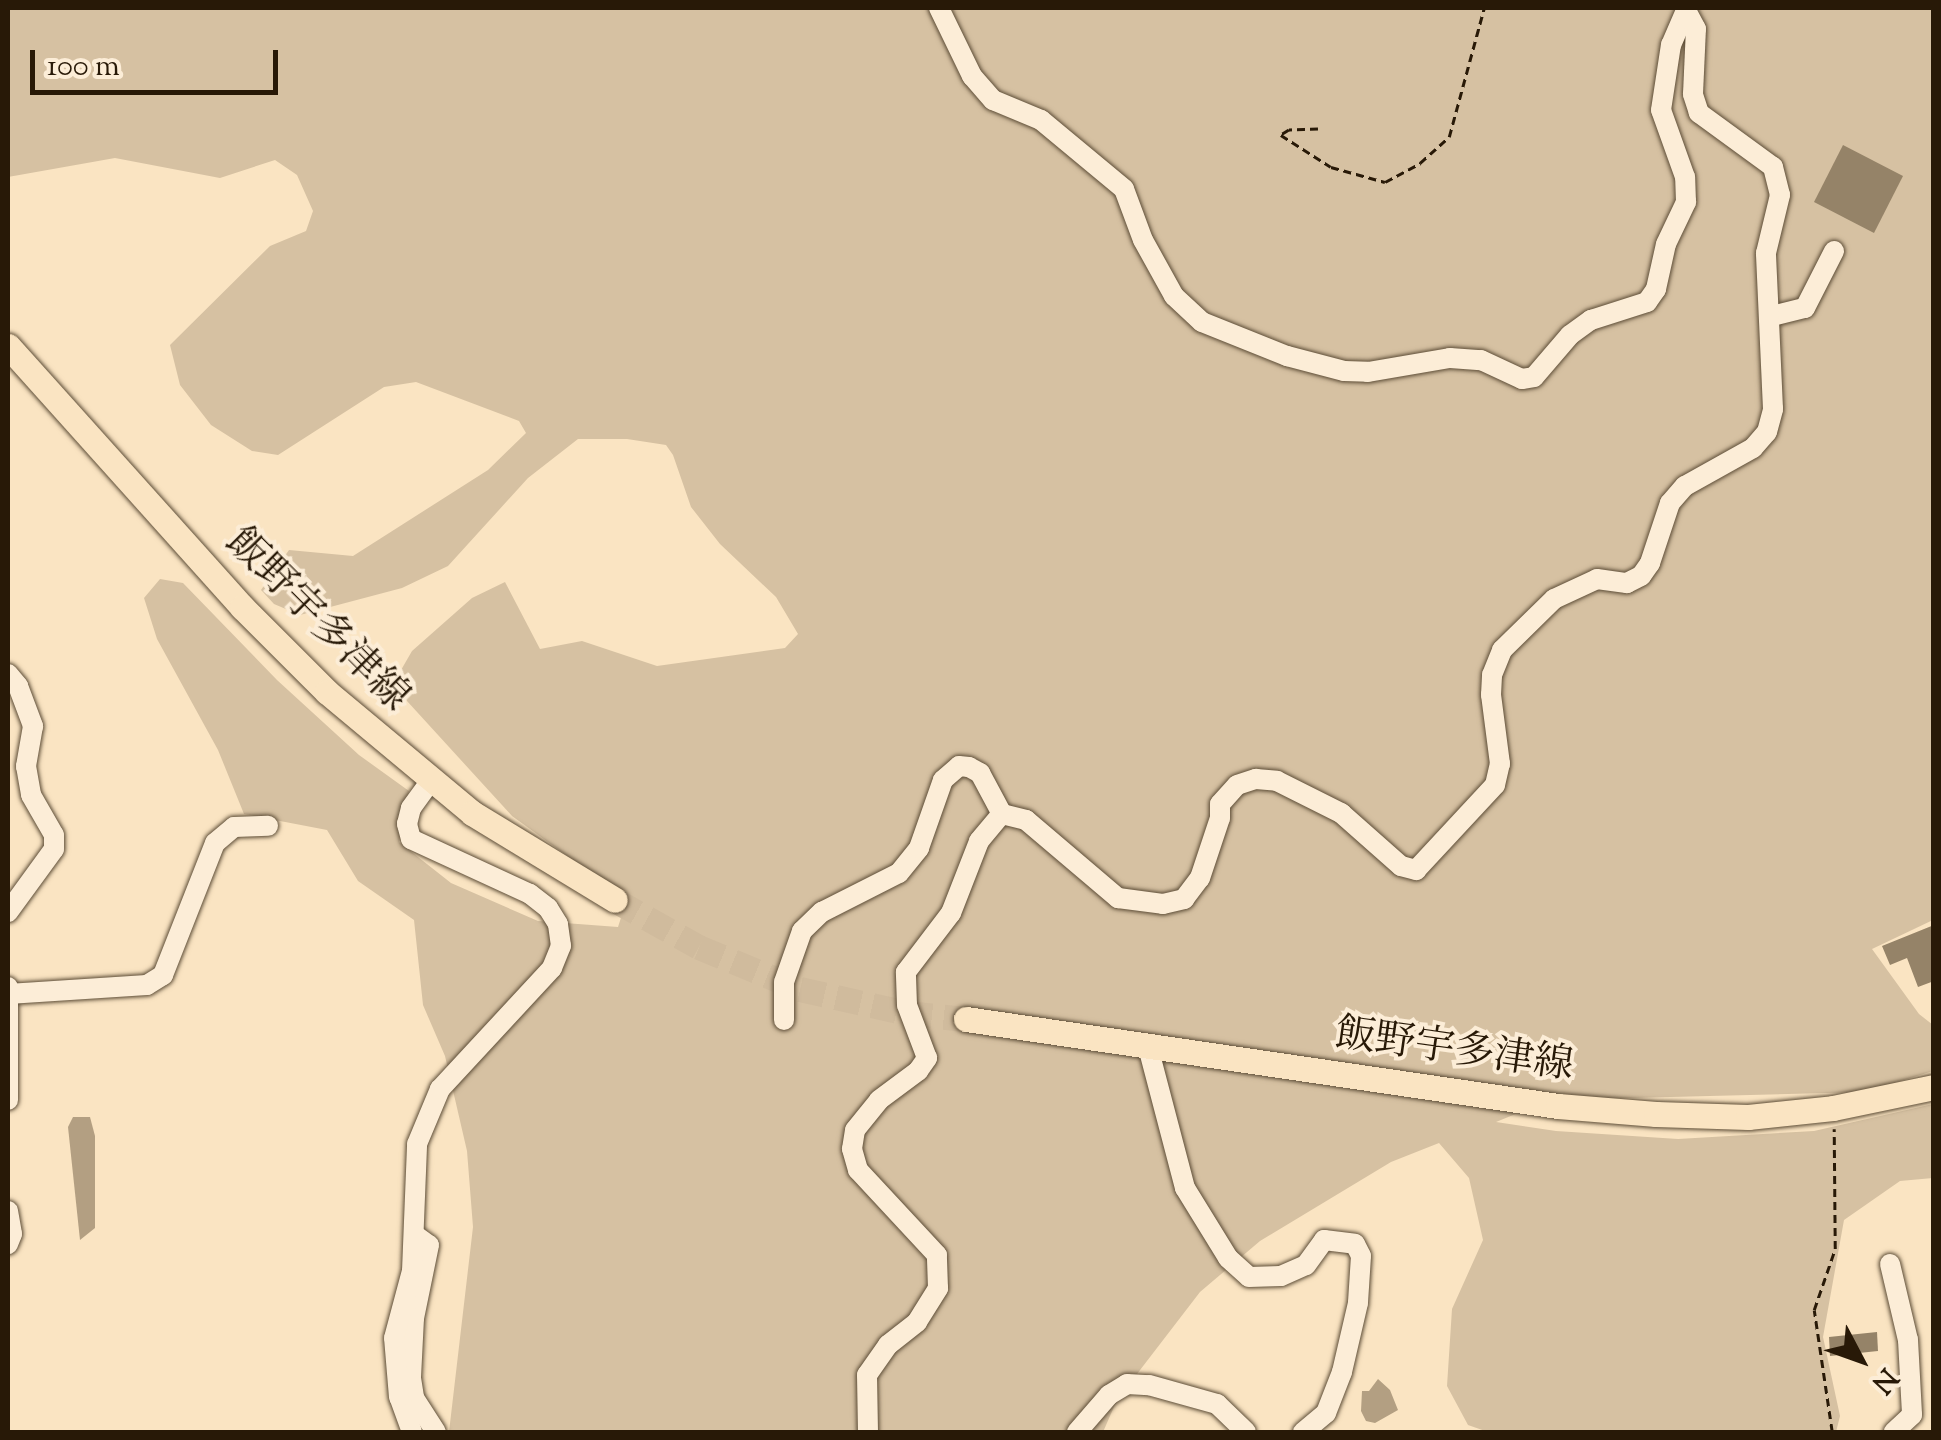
<!DOCTYPE html>
<html>
<head>
<meta charset="utf-8">
<style>
	body { margin:0 }
	#map { position:relative; width:1941px; height:1440px; overflow:hidden; background:#fae4c2; font-family:"Sorts Mill Goudy","Noto Serif JP",serif }
	div>[style] { position:absolute }
	[style*='--x'] { left:calc(var(--x)*1px); top:calc(var(--y)*1px); width:calc(var(--w)*1px); rotate:calc(var(--a)*1deg) }
	.green>* { inset:0; background:#d6c1a2 }
	.water>* { inset:0; background:#b39f82 }
	.building>* { inset:0; background:#958368 }
	.major-tunnel>* { height:25px; margin-top:-12.5px; transform-origin:0; background:repeating-linear-gradient(90deg,#d0bb9d 0 25px,transparent 0 37px) }
	.path>* { height:2.5px; margin-top:-1.25px; transform-origin:0; background:repeating-linear-gradient(90deg,#281907 0 8px,transparent 0 13px) }
	.roads { filter:drop-shadow(0 0 2px #5c4c36) drop-shadow(0 0 2px #5c4c36) }
	.minor>* { height:20px; margin:-10px; padding:0 10px; transform-origin:10px; border-radius:10px; background:#fcedd7 }
	.major>* { height:25px; margin:-12.5px; padding:0 12.5px; transform-origin:12.5px; border-radius:12.5px; background:#fae4c2 }
	span { translate:-50% -50%; white-space:nowrap; text-align:center; line-height:1.15; -webkit-text-stroke:8px #fcedd7; paint-order:stroke }
	.street-label { font-size:40px; color:#281907 }
	.frame { position:absolute; inset:0; border:10px solid #281907; pointer-events:none }
	.north { position:absolute; left:1811px; top:1310px; width:100px; height:100px; -webkit-text-stroke:8px #fcedd7; paint-order:stroke; rotate:131deg; font-size:28px; font-weight:700; line-height:40px; text-align:center; color:#281907 }
	.north::after { content:''; display:block; margin:auto; width:35px; height:45px; background:#281907; clip-path:polygon(50% 0,100% 100%,50% 72%,0 100%) }
	.scale { position:absolute; left:30px; top:50px; width:248px; height:45px; box-sizing:border-box; border:5px solid #281907; border-top:0; padding-left:12px; font-size:30px; line-height:35px; white-space:nowrap; color:#281907; -webkit-text-stroke:8px #fcedd7; paint-order:stroke }
</style>
</head>
<body>
<div id="map">
	<div class="green">
		<i style="clip-path:polygon(8px 8px,1933px 8px,1933px 920px,1872px 949px,1919px 1014px,1933px 1025px,1933px 1071px,1865px 1092px,1550px 1100px,1496px 1122px,1556px 1131px,1678px 1139px,1814px 1131px,1933px 1104px,1933px 1178px,1900px 1181px,1844px 1220px,1823px 1337px,1840px 1416px,1836px 1432px,1488px 1432px,1468px 1425px,1447px 1386px,1452px 1309px,1483px 1240px,1469px 1178px,1439px 1143px,1391px 1162px,1260px 1241px,1200px 1292px,1117px 1400px,1103px 1432px,449px 1432px,473px 1227px,467px 1151px,445px 1056px,423px 1005px,414px 920px,358px 881px,327px 830px,244px 814px,218px 750px,157px 639px,144px 598px,160px 579px,183px 583px,277px 680px,359px 755px,409px 791px,399px 842px,451px 883px,538px 921px,618px 927px,627px 899px,512px 816px,407px 701px,397px 677px,412px 651px,472px 598px,505px 582px,540px 649px,582px 641px,657px 666px,785px 648px,798px 634px,776px 597px,720px 544px,691px 507px,673px 455px,666px 445px,627px 439px,578px 439px,528px 478px,448px 566px,402px 588px,300px 615px,274px 604px,261px 590px,289px 550px,353px 556px,488px 470px,526px 433px,519px 421px,416px 382px,384px 387px,278px 455px,252px 451px,211px 425px,180px 385px,170px 345px,270px 246px,306px 231px,313px 211px,297px 175px,275px 160px,220px 178px,115px 158px,8px 177px)"></i>
	</div>
	<div class="water">
		<i style="clip-path:polygon(73px 1117px,90px 1117px,95px 1136px,95px 1228px,80px 1240px,68px 1127px)"></i>
		<i style="clip-path:polygon(1378px 1379px,1390px 1390px,1398px 1410px,1375px 1423px,1366px 1421px,1361px 1411px,1362px 1391px,1369px 1391px)"></i>
	</div>
	<div class="building">
		<i style="clip-path:polygon(1843px 145px,1903px 176px,1874px 233px,1814px 202px)"></i>
		<i style="clip-path:polygon(1934px 925px,1934px 981px,1918px 987px,1907px 958px,1890px 965px,1882px 946px)"></i>
		<i style="clip-path:polygon(1877px 1332px,1878px 1351px,1830px 1356px,1829px 1337px)"></i>
	</div>
	<div class="major-tunnel">
		<i style="--x:615;--y:900;--w:96;--a:29.2"></i>
		<i style="--x:699;--y:947;--w:109;--a:22.6"></i>
		<i style="--x:800;--y:989;--w:110;--a:12.6"></i>
		<i style="--x:907;--y:1013;--w:59;--a:5.8"></i>
	</div>
	<div class="path">
		<i style="--x:1318;--y:129;--w:29;--a:178"></i>
		<i style="--x:1289;--y:130;--w:9;--a:148"></i>
		<i style="--x:1281;--y:135;--w:59;--a:32.6"></i>
		<i style="--x:1331;--y:167;--w:56;--a:15.5"></i>
		<i style="--x:1385;--y:182;--w:40;--a:-28"></i>
		<i style="--x:1420;--y:163;--w:39;--a:-42"></i>
		<i style="--x:1449;--y:137;--w:134;--a:-74.8"></i>
		<i style="--x:1832;--y:1432;--w:123;--a:-98.4"></i>
		<i style="--x:1814;--y:1310;--w:65;--a:-71"></i>
		<i style="--x:1835;--y:1249;--w:120;--a:-90.5"></i>
	</div>
	<div class="roads">
		<div class="minor">
			<i style="--x:939;--y:8;--w:76;--a:64.1"></i>
			<i style="--x:972;--y:76;--w:32;--a:49"></i>
			<i style="--x:993;--y:100;--w:52;--a:22.6"></i>
			<i style="--x:1041;--y:120;--w:108;--a:39.7"></i>
			<i style="--x:1124;--y:189;--w:54;--a:69.6"></i>
			<i style="--x:1143;--y:240;--w:64;--a:61"></i>
			<i style="--x:1174;--y:296;--w:38;--a:43"></i>
			<i style="--x:1202;--y:322;--w:92;--a:21.8"></i>
			<i style="--x:1287;--y:356;--w:59;--a:14.7"></i>
			<i style="--x:1344;--y:371;--w:24;--a:2"></i>
			<i style="--x:1368;--y:372;--w:83;--a:-9.7"></i>
			<i style="--x:1450;--y:358;--w:31;--a:4"></i>
			<i style="--x:1481;--y:360;--w:45;--a:24.9"></i>
			<i style="--x:1522;--y:379;--w:12;--a:-9"></i>
			<i style="--x:1534;--y:377;--w:55;--a:-49.4"></i>
			<i style="--x:1570;--y:335;--w:26;--a:-36"></i>
			<i style="--x:1591;--y:320;--w:59;--a:-17.8"></i>
			<i style="--x:1647;--y:302;--w:16;--a:-55"></i>
			<i style="--x:1656;--y:289;--w:46;--a:-77.5"></i>
			<i style="--x:1666;--y:244;--w:47;--a:-64.5"></i>
			<i style="--x:1686;--y:202;--w:25;--a:-92"></i>
			<i style="--x:1685;--y:177;--w:71;--a:-109.7"></i>
			<i style="--x:1661;--y:110;--w:66;--a:-81.3"></i>
			<i style="--x:1671;--y:45;--w:40;--a:-66.6"></i>
			<i style="--x:1772;--y:316;--w:34;--a:-14"></i>
			<i style="--x:1805;--y:308;--w:64;--a:-63"></i>
			<i style="--x:8;--y:674;--w:16;--a:50"></i>
			<i style="--x:18;--y:686;--w:43;--a:69.4"></i>
			<i style="--x:33;--y:726;--w:41;--a:99.9"></i>
			<i style="--x:26;--y:766;--w:29;--a:80"></i>
			<i style="--x:31;--y:795;--w:46;--a:60.1"></i>
			<i style="--x:54;--y:835;--w:14;--a:90"></i>
			<i style="--x:54;--y:849;--w:78;--a:126.1"></i>
			<i style="--x:1002;--y:814;--w:25;--a:14"></i>
			<i style="--x:1026;--y:820;--w:121;--a:40.3"></i>
			<i style="--x:1118;--y:898;--w:45;--a:7.6"></i>
			<i style="--x:1163;--y:904;--w:22;--a:-13"></i>
			<i style="--x:1184;--y:899;--w:26;--a:-53"></i>
			<i style="--x:1200;--y:878;--w:63;--a:-71.6"></i>
			<i style="--x:1220;--y:818;--w:14;--a:-90"></i>
			<i style="--x:1220;--y:804;--w:25;--a:-48"></i>
			<i style="--x:1237;--y:785;--w:20;--a:-18"></i>
			<i style="--x:1256;--y:779;--w:21;--a:5"></i>
			<i style="--x:1277;--y:781;--w:72;--a:26.6"></i>
			<i style="--x:1341;--y:813;--w:80;--a:41.5"></i>
			<i style="--x:1401;--y:866;--w:16;--a:15"></i>
			<i style="--x:1416;--y:870;--w:116;--a:-47.1"></i>
			<i style="--x:1495;--y:785;--w:22;--a:-77"></i>
			<i style="--x:1500;--y:764;--w:70;--a:-97.4"></i>
			<i style="--x:1491;--y:695;--w:20;--a:-87"></i>
			<i style="--x:1492;--y:675;--w:27;--a:-68"></i>
			<i style="--x:1502;--y:650;--w:73;--a:-44.4"></i>
			<i style="--x:1554;--y:599;--w:47;--a:-24.9"></i>
			<i style="--x:1597;--y:579;--w:30;--a:8"></i>
			<i style="--x:1627;--y:583;--w:16;--a:-27"></i>
			<i style="--x:1641;--y:576;--w:16;--a:-55"></i>
			<i style="--x:1650;--y:563;--w:63;--a:-71.6"></i>
			<i style="--x:1670;--y:503;--w:23;--a:-49"></i>
			<i style="--x:1685;--y:486;--w:78;--a:-29.2"></i>
			<i style="--x:1753;--y:448;--w:21;--a:-49"></i>
			<i style="--x:1767;--y:432;--w:24;--a:-75"></i>
			<i style="--x:1773;--y:409;--w:156;--a:-92.6"></i>
			<i style="--x:1766;--y:253;--w:60;--a:-76.4"></i>
			<i style="--x:1780;--y:195;--w:29;--a:-104"></i>
			<i style="--x:1773;--y:167;--w:92;--a:-143.9"></i>
			<i style="--x:1699;--y:113;--w:20;--a:-108"></i>
			<i style="--x:1693;--y:94;--w:65;--a:-87.4"></i>
			<i style="--x:1696;--y:29;--w:21;--a:-118"></i>
			<i style="--x:8;--y:987;--w:113;--a:90"></i>
			<i style="--x:8;--y:994;--w:139;--a:-3.7"></i>
			<i style="--x:147;--y:985;--w:19;--a:-32"></i>
			<i style="--x:163;--y:975;--w:142;--a:-68.5"></i>
			<i style="--x:215;--y:843;--w:25;--a:-40"></i>
			<i style="--x:234;--y:827;--w:34;--a:-2"></i>
			<i style="--x:784;--y:1020;--w:38;--a:-90"></i>
			<i style="--x:784;--y:982;--w:54;--a:-70.6"></i>
			<i style="--x:802;--y:931;--w:28;--a:-44"></i>
			<i style="--x:822;--y:912;--w:86;--a:-26.9"></i>
			<i style="--x:899;--y:873;--w:32;--a:-51"></i>
			<i style="--x:919;--y:848;--w:72;--a:-70.6"></i>
			<i style="--x:943;--y:780;--w:21;--a:-41"></i>
			<i style="--x:959;--y:766;--w:10;--a:6"></i>
			<i style="--x:969;--y:767;--w:13;--a:29"></i>
			<i style="--x:980;--y:773;--w:47;--a:61.8"></i>
			<i style="--x:1148;--y:1047;--w:146;--a:75.3"></i>
			<i style="--x:1185;--y:1188;--w:82;--a:58.4"></i>
			<i style="--x:1228;--y:1258;--w:28;--a:42"></i>
			<i style="--x:1249;--y:1277;--w:32;--a:-2"></i>
			<i style="--x:1281;--y:1276;--w:27;--a:-24"></i>
			<i style="--x:1306;--y:1265;--w:31;--a:-54"></i>
			<i style="--x:1324;--y:1240;--w:31;--a:7"></i>
			<i style="--x:1355;--y:1244;--w:13;--a:63"></i>
			<i style="--x:1361;--y:1256;--w:47;--a:93.7"></i>
			<i style="--x:1358;--y:1303;--w:71;--a:103.1"></i>
			<i style="--x:1342;--y:1372;--w:44;--a:111.3"></i>
			<i style="--x:1326;--y:1413;--w:30;--a:140"></i>
			<i style="--x:8;--y:1211;--w:23;--a:80"></i>
			<i style="--x:12;--y:1234;--w:11;--a:112"></i>
			<i style="--x:415;--y:1235;--w:17;--a:36"></i>
			<i style="--x:429;--y:1245;--w:75;--a:101.6"></i>
			<i style="--x:414;--y:1318;--w:60;--a:92.9"></i>
			<i style="--x:411;--y:1378;--w:20;--a:81"></i>
			<i style="--x:414;--y:1398;--w:40;--a:57.1"></i>
			<i style="--x:1890;--y:1264;--w:78;--a:76.7"></i>
			<i style="--x:1908;--y:1340;--w:75;--a:86.9"></i>
			<i style="--x:1912;--y:1415;--w:25;--a:137"></i>
			<i style="--x:412;--y:1432;--w:37;--a:-110"></i>
			<i style="--x:399;--y:1397;--w:59;--a:-94.8"></i>
			<i style="--x:394;--y:1338;--w:69;--a:-75"></i>
			<i style="--x:412;--y:1271;--w:127;--a:-87.7"></i>
			<i style="--x:417;--y:1144;--w:60;--a:-67.3"></i>
			<i style="--x:440;--y:1089;--w:165;--a:-47.2"></i>
			<i style="--x:552;--y:968;--w:24;--a:-68"></i>
			<i style="--x:561;--y:946;--w:22;--a:-98"></i>
			<i style="--x:558;--y:924;--w:19;--a:-122"></i>
			<i style="--x:548;--y:908;--w:23;--a:-142"></i>
			<i style="--x:530;--y:894;--w:131;--a:-155.2"></i>
			<i style="--x:411;--y:839;--w:16;--a:-105"></i>
			<i style="--x:407;--y:824;--w:16;--a:-76"></i>
			<i style="--x:411;--y:808;--w:32;--a:-54"></i>
			<i style="--x:868;--y:1432;--w:57;--a:-91"></i>
			<i style="--x:867;--y:1375;--w:37;--a:-55"></i>
			<i style="--x:888;--y:1345;--w:37;--a:-38"></i>
			<i style="--x:917;--y:1322;--w:40;--a:-58"></i>
			<i style="--x:938;--y:1288;--w:33;--a:-92"></i>
			<i style="--x:937;--y:1255;--w:116;--a:-132.9"></i>
			<i style="--x:858;--y:1170;--w:22;--a:-106"></i>
			<i style="--x:852;--y:1149;--w:19;--a:-81"></i>
			<i style="--x:855;--y:1130;--w:38;--a:-51"></i>
			<i style="--x:879;--y:1100;--w:49;--a:-36.6"></i>
			<i style="--x:918;--y:1071;--w:16;--a:-55"></i>
			<i style="--x:927;--y:1058;--w:57;--a:-110.7"></i>
			<i style="--x:907;--y:1005;--w:33;--a:-92"></i>
			<i style="--x:906;--y:972;--w:74;--a:-52.7"></i>
			<i style="--x:951;--y:913;--w:77;--a:-68.7"></i>
			<i style="--x:979;--y:841;--w:35;--a:-50"></i>
			<i style="--x:1077;--y:1432;--w:49;--a:-49.1"></i>
			<i style="--x:1109;--y:1395;--w:21;--a:-31"></i>
			<i style="--x:1127;--y:1384;--w:22;--a:3"></i>
			<i style="--x:1149;--y:1385;--w:71;--a:15.6"></i>
			<i style="--x:1217;--y:1404;--w:40;--a:44"></i>
		</div>
		<div class="major">
			<i style="--x:8;--y:346;--w:351;--a:48.1"></i>
			<i style="--x:242;--y:607;--w:120;--a:45"></i>
			<i style="--x:327;--y:692;--w:189;--a:39.8"></i>
			<i style="--x:472;--y:813;--w:167;--a:31.3"></i>
			<i style="--x:966;--y:1019;--w:598;--a:8.36"></i>
			<i style="--x:1558;--y:1106;--w:98;--a:4.7"></i>
			<i style="--x:1656;--y:1114;--w:92;--a:1.9"></i>
			<i style="--x:1748;--y:1117;--w:85;--a:-6"></i>
			<i style="--x:1833;--y:1108;--w:103;--a:-11.7"></i>
		</div>
	</div>
	<div class="street-label">
		<span style="left:316px;top:621px;rotate:45deg">飯野宇多津線</span>
		<span style="left:1454px;top:1052px;rotate:8deg">飯野宇多津線</span>
	</div>
	<div class="frame"></div>
	<div class="north">N</div>
	<div class="scale">100 m</div>
</div>
</body>
</html>
